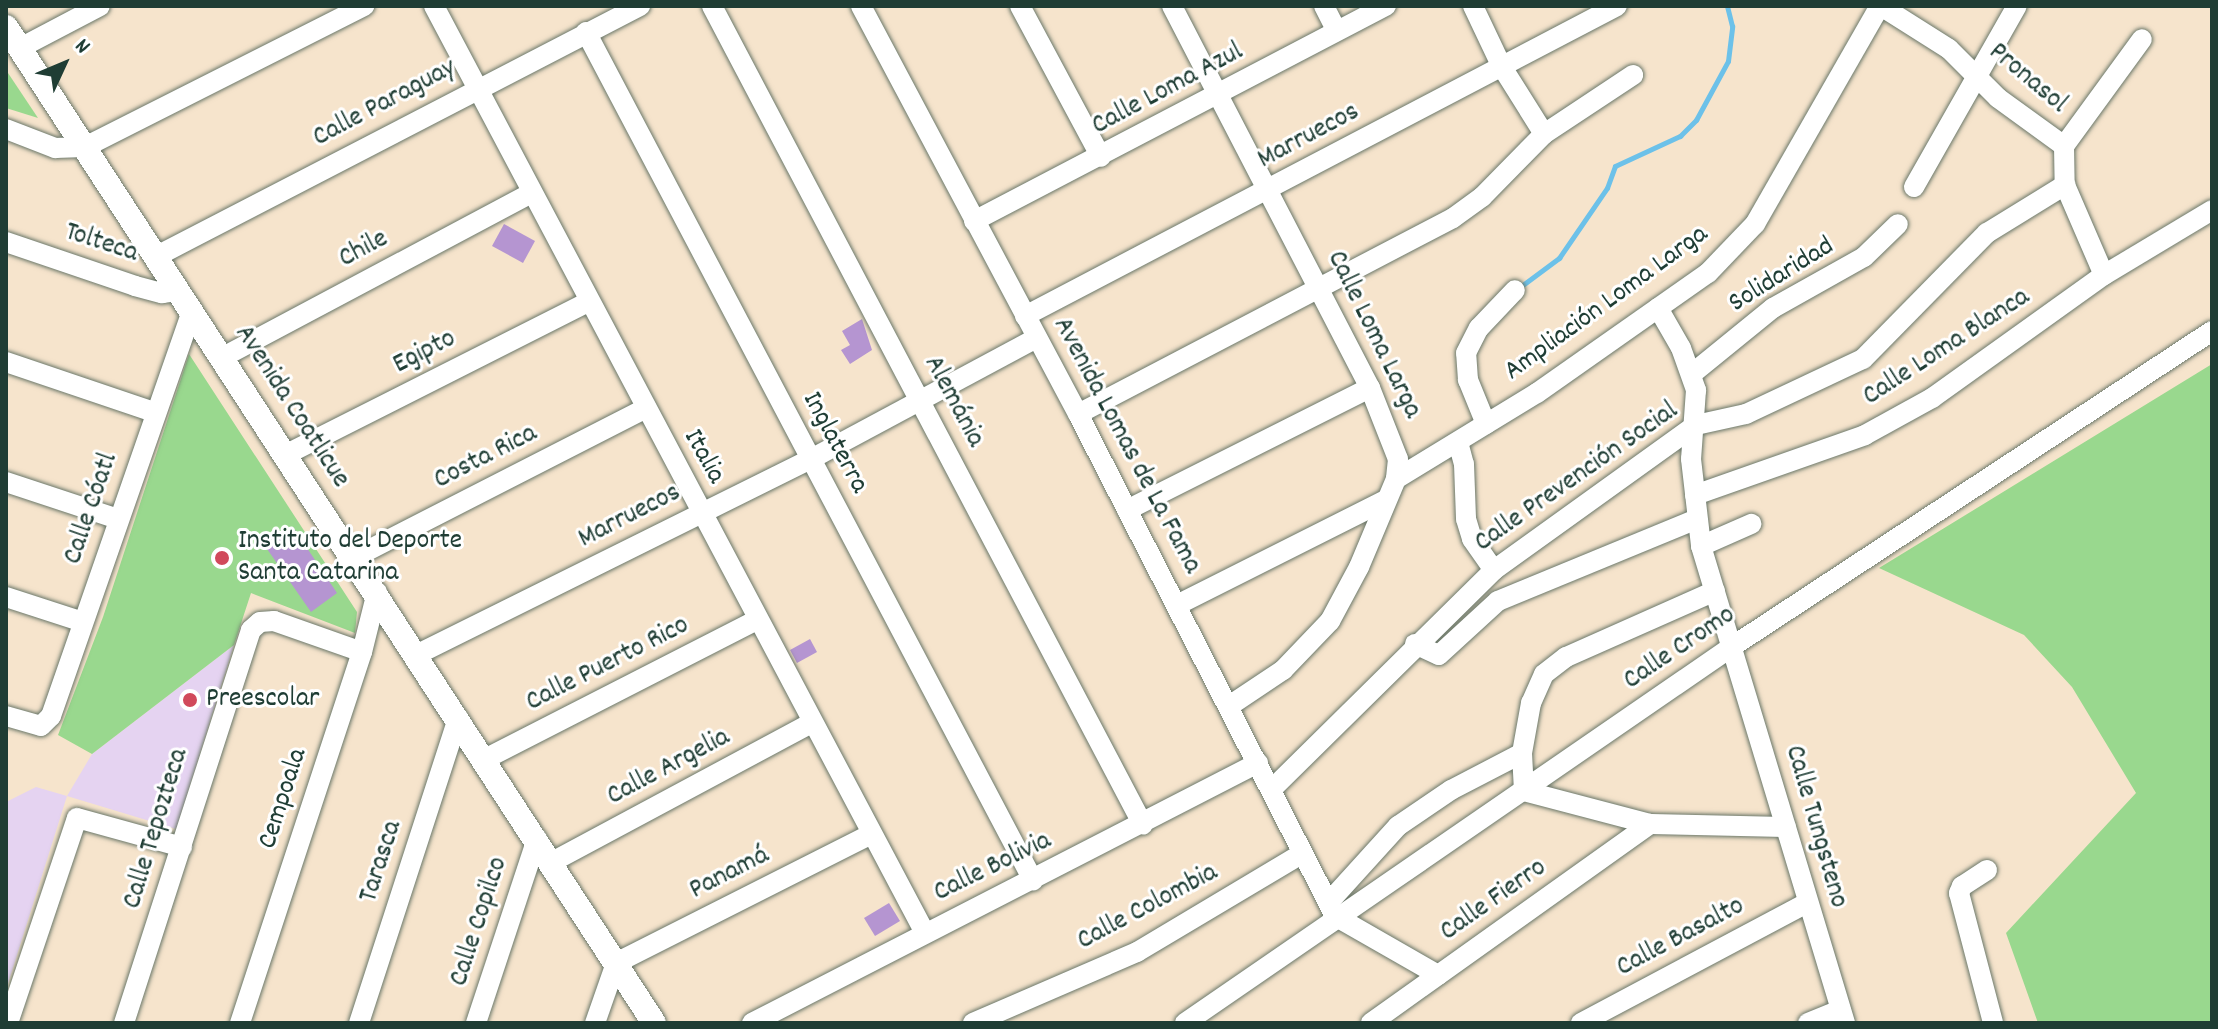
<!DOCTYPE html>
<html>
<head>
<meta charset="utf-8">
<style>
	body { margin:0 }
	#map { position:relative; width:2218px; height:1029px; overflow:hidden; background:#f6e4cc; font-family:Dekko,sans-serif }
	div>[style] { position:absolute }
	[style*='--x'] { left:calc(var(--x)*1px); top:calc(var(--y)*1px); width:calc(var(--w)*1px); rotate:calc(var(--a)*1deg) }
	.built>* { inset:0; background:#e5d3f1 }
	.green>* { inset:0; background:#99d88e }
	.stream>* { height:5px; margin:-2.5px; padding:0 2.5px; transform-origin:2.5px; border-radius:2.5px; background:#6cc1e9 }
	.building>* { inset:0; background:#b595d1 }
	.roads { filter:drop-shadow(0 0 2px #6a7769) drop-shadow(0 0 2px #6a7769) }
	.minor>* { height:20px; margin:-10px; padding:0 10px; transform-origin:10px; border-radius:10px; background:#fff }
	.tertiary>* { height:24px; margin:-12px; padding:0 12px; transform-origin:12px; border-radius:12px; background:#fff }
	.dots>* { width:22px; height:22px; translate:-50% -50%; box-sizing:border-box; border:4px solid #fff; border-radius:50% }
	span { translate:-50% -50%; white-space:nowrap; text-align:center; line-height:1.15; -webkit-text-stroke:6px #fff; paint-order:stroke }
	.street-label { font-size:28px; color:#1f3d34 }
	.poi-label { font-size:28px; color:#1f3d34 }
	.left { translate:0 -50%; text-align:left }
	.frame { position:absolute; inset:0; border:8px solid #1f3d34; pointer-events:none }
	.north { position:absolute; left:24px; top:24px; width:80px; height:80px; -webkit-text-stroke:6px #fff; paint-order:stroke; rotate:46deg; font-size:22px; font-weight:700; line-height:32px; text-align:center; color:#1f3d34 }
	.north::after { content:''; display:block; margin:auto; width:28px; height:36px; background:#1f3d34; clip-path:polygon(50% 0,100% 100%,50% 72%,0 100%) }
</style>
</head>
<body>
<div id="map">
	<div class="built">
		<i style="clip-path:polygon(234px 645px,176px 829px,67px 796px,6px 990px,6px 802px,36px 787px,67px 796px,92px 754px)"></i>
	</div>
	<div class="green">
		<i style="clip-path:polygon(6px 70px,38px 118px,6px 108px)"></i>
		<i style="clip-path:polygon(189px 354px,357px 612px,355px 633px,251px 593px,234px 645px,92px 754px,58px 735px,103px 617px)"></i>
		<i style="clip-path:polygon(2212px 364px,2212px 1023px,2038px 1023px,2006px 933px,2136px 793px,2072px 687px,2024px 635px,1879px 568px)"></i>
	</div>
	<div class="stream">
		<i style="--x:1524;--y:284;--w:44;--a:-36.6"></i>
		<i style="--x:1559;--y:258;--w:85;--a:-55.6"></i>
		<i style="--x:1607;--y:188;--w:23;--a:-70"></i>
		<i style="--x:1615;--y:166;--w:72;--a:-24.8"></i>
		<i style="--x:1680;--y:136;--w:23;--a:-45"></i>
		<i style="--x:1696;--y:120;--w:67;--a:-61.5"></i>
		<i style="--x:1728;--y:61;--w:35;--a:-83"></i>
		<i style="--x:1732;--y:26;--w:21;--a:-104"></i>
	</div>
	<div class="building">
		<i style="clip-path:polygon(504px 224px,535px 241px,523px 263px,492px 246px)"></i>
		<i style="clip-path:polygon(862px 319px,872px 350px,850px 364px,841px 350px,850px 345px,842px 331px)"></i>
		<i style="clip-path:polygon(293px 527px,337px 593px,311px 612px,265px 546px)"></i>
		<i style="clip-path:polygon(810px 639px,817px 652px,797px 663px,790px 650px)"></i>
		<i style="clip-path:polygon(889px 903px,900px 921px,875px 936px,864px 918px)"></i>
	</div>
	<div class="roads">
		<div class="minor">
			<i style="--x:434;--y:6;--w:1049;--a:62.09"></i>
			<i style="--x:712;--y:6;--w:925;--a:62.24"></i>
			<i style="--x:861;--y:6;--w:462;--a:62"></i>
			<i style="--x:1078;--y:414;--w:564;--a:62.89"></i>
			<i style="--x:1335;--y:916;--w:119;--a:29.8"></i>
			<i style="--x:1020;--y:6;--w:171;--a:61.8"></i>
			<i style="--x:1172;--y:6;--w:430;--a:62.6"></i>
			<i style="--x:1370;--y:388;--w:76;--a:68.5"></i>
			<i style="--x:1398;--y:459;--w:20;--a:96"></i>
			<i style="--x:1396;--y:479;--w:95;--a:112.8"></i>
			<i style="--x:1359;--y:567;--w:61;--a:118.2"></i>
			<i style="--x:1330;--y:621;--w:68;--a:133.8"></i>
			<i style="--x:1283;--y:670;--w:65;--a:146.3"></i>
			<i style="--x:1324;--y:6;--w:28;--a:63"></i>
			<i style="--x:1473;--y:6;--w:68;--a:64.6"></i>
			<i style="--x:1502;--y:67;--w:79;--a:57.9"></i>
			<i style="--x:1881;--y:6;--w:80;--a:32.3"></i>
			<i style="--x:1949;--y:49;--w:69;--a:45"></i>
			<i style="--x:1998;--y:98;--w:82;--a:36"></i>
			<i style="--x:2064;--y:146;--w:39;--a:89"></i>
			<i style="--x:2065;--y:185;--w:98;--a:66.6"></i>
			<i style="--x:586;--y:32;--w:959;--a:62.21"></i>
			<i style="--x:20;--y:48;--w:90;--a:-27.7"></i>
			<i style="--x:6;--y:129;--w:53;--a:21.2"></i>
			<i style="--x:55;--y:148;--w:30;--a:-2"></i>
			<i style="--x:85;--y:147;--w:313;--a:-26.8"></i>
			<i style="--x:2064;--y:146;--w:132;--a:-53.9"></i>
			<i style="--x:1914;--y:187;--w:208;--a:-60.4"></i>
			<i style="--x:974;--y:221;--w:465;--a:-27.6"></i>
			<i style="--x:6;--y:242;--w:136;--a:18.8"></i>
			<i style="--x:135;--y:286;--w:28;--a:15"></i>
			<i style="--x:162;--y:293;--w:17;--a:-7"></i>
			<i style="--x:157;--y:256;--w:544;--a:-27.37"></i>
			<i style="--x:1658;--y:308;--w:46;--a:60.1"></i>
			<i style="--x:1681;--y:348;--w:45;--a:70.3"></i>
			<i style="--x:1696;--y:390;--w:69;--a:94.1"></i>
			<i style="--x:1691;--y:459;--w:88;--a:83.4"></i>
			<i style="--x:1701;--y:546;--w:498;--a:73.2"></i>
			<i style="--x:1025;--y:316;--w:668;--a:-27.64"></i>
			<i style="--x:223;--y:357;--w:350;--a:-28"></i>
			<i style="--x:6;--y:362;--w:156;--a:18.7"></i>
			<i style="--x:1693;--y:373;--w:103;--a:-39.1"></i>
			<i style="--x:1773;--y:308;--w:104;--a:-29.3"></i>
			<i style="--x:1864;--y:257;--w:47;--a:-44.1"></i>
			<i style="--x:1078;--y:414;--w:423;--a:-27.6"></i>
			<i style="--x:1453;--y:218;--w:36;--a:-36"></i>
			<i style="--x:1482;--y:197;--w:88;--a:-45.5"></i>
			<i style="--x:1544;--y:134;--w:107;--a:-33.5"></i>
			<i style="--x:1486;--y:424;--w:48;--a:-112.2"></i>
			<i style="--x:1468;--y:380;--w:27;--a:-94"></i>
			<i style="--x:1466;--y:353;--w:28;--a:-63"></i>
			<i style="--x:1479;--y:328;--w:52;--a:-46.5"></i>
			<i style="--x:1458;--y:442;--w:23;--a:75"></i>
			<i style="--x:1464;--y:464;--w:55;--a:87.9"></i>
			<i style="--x:1466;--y:519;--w:21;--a:73"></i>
			<i style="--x:1472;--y:539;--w:38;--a:55"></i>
			<i style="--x:287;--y:454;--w:337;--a:-26.8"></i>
			<i style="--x:1396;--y:479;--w:165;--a:-31.4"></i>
			<i style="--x:1537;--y:393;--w:209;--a:-35.1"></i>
			<i style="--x:1708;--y:273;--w:68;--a:-46.2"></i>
			<i style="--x:1755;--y:224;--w:251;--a:-60.2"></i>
			<i style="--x:6;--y:482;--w:118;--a:18.3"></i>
			<i style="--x:1695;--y:495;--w:180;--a:-19.4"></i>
			<i style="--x:1865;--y:435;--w:77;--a:-28.9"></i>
			<i style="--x:1932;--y:398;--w:211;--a:-35.6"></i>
			<i style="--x:2104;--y:275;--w:126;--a:-31"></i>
			<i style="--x:1127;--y:510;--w:272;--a:-26.7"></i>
			<i style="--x:1701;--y:546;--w:55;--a:-23.7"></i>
			<i style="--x:353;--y:558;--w:327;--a:-27.1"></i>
			<i style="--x:1715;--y:591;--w:163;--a:156.1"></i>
			<i style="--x:1566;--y:657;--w:28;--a:142"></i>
			<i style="--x:1544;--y:674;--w:32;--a:114"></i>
			<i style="--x:1531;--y:703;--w:51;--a:100.2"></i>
			<i style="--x:1522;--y:753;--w:38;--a:87"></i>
			<i style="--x:1524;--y:791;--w:130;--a:14.7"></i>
			<i style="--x:1650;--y:824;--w:136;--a:1.3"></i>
			<i style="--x:6;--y:597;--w:81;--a:18"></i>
			<i style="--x:1177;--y:605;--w:232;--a:-26.7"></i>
			<i style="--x:1415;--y:644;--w:26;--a:25"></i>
			<i style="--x:1439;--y:655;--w:80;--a:-42.5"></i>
			<i style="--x:1498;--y:601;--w:215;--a:-22.4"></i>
			<i style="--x:416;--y:655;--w:441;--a:-26.4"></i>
			<i style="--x:811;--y:459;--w:256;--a:-28.2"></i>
			<i style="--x:6;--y:716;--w:36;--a:16"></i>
			<i style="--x:41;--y:726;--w:14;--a:-45"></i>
			<i style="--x:51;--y:716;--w:429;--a:-70.8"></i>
			<i style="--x:485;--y:759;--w:305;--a:-27.1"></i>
			<i style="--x:1272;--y:789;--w:312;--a:-44.6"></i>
			<i style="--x:1494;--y:570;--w:249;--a:-35.7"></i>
			<i style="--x:1696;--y:425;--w:51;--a:-12.4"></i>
			<i style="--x:1746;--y:414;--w:129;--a:-25.2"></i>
			<i style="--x:1863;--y:359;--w:177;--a:-45.5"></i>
			<i style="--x:1987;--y:233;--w:92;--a:-31.6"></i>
			<i style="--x:552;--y:862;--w:294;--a:-28.2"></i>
			<i style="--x:1987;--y:870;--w:30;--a:147"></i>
			<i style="--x:1962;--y:886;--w:8;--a:113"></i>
			<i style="--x:1959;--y:893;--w:134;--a:75.3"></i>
			<i style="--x:1329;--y:902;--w:103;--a:-47.8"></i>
			<i style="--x:1398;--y:826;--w:64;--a:-34.2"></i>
			<i style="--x:1451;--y:790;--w:80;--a:-27.5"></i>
			<i style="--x:8;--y:1023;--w:216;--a:-71.4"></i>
			<i style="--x:77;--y:818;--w:109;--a:15.4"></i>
			<i style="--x:124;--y:1023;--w:413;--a:-72.1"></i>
			<i style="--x:251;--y:630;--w:12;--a:-42"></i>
			<i style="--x:260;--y:622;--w:14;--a:-4"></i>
			<i style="--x:274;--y:621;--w:93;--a:19.4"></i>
			<i style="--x:240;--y:1023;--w:391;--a:-71.8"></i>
			<i style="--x:362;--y:652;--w:62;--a:-76"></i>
			<i style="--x:359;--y:1023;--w:321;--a:-72"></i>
			<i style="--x:476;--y:1023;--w:194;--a:-71.7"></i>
			<i style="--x:595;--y:1023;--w:64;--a:-70.7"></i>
			<i style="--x:616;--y:963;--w:284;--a:-26.8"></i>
			<i style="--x:752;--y:1023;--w:569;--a:-27.2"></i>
			<i style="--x:973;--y:1023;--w:179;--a:-23.4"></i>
			<i style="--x:1137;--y:952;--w:193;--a:-30.8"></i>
			<i style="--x:1185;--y:1023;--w:665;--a:-34.53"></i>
			<i style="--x:1733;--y:646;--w:573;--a:-33.33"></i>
			<i style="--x:1371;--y:1023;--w:343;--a:-35.5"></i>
			<i style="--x:1581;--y:1023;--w:256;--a:-28"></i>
			<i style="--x:1808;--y:1023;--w:35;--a:-22"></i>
		</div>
		<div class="tertiary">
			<i style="--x:6;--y:27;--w:1188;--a:56.95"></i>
		</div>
	</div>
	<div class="dots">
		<i style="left:222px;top:558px;background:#d1495b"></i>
		<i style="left:190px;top:700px;background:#d1495b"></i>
	</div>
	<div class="street-label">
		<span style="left:2027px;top:79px;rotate:40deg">Pronasol</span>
		<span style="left:1168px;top:90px;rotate:-28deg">Calle Loma Azul</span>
		<span style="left:385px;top:104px;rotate:-28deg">Calle Paraguay</span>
		<span style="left:1309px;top:137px;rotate:-28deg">Marruecos</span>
		<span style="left:101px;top:244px;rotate:18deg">Tolteca</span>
		<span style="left:364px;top:250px;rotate:-28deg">Chile</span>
		<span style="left:1782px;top:276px;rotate:-32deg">Solidaridad</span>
		<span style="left:1607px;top:304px;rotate:-36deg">Ampliación Loma Larga</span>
		<span style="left:1373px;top:335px;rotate:64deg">Calle Loma Larga</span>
		<span style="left:1947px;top:348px;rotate:-33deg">Calle Loma Blanca</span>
		<span style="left:425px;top:353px;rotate:-27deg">Egipto</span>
		<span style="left:953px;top:402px;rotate:62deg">Alemánia</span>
		<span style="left:291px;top:407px;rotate:57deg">Avenida Coatlicue</span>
		<span style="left:834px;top:443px;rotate:62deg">Inglaterra</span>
		<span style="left:1126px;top:446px;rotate:62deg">Avenida Lomas de La Fama</span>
		<span style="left:703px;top:457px;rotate:61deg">Italia</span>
		<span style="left:486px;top:458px;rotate:-27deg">Costa Rica</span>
		<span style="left:1577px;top:478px;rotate:-35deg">Calle Prevención Social</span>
		<span style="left:92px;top:509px;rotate:-71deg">Calle Cóatl</span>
		<span style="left:630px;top:517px;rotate:-27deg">Marruecos</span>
		<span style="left:1680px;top:649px;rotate:-34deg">Calle Cromo</span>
		<span style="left:608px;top:665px;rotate:-27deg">Calle Puerto Rico</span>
		<span style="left:669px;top:768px;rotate:-28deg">Calle Argelia</span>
		<span style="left:284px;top:799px;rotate:-72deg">Cempoala</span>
		<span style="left:1815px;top:827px;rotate:74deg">Calle Tungsteno</span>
		<span style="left:157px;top:829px;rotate:-73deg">Calle Tepozteca</span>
		<span style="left:382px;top:862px;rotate:-72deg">Tarasca</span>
		<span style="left:993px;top:868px;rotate:-26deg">Calle Bolivia</span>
		<span style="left:730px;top:874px;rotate:-27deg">Panamá</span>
		<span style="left:1494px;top:901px;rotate:-35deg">Calle Fierro</span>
		<span style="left:1148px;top:908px;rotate:-28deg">Calle Colombia</span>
		<span style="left:480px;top:922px;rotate:-72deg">Calle Copilco</span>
		<span style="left:1681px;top:938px;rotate:-28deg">Calle Basalto</span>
	</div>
	<div class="poi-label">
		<span class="left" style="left:238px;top:558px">Instituto del Deporte<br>Santa Catarina</span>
		<span class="left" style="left:206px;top:700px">Preescolar</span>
	</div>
	<div class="frame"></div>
	<div class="north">N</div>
</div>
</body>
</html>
